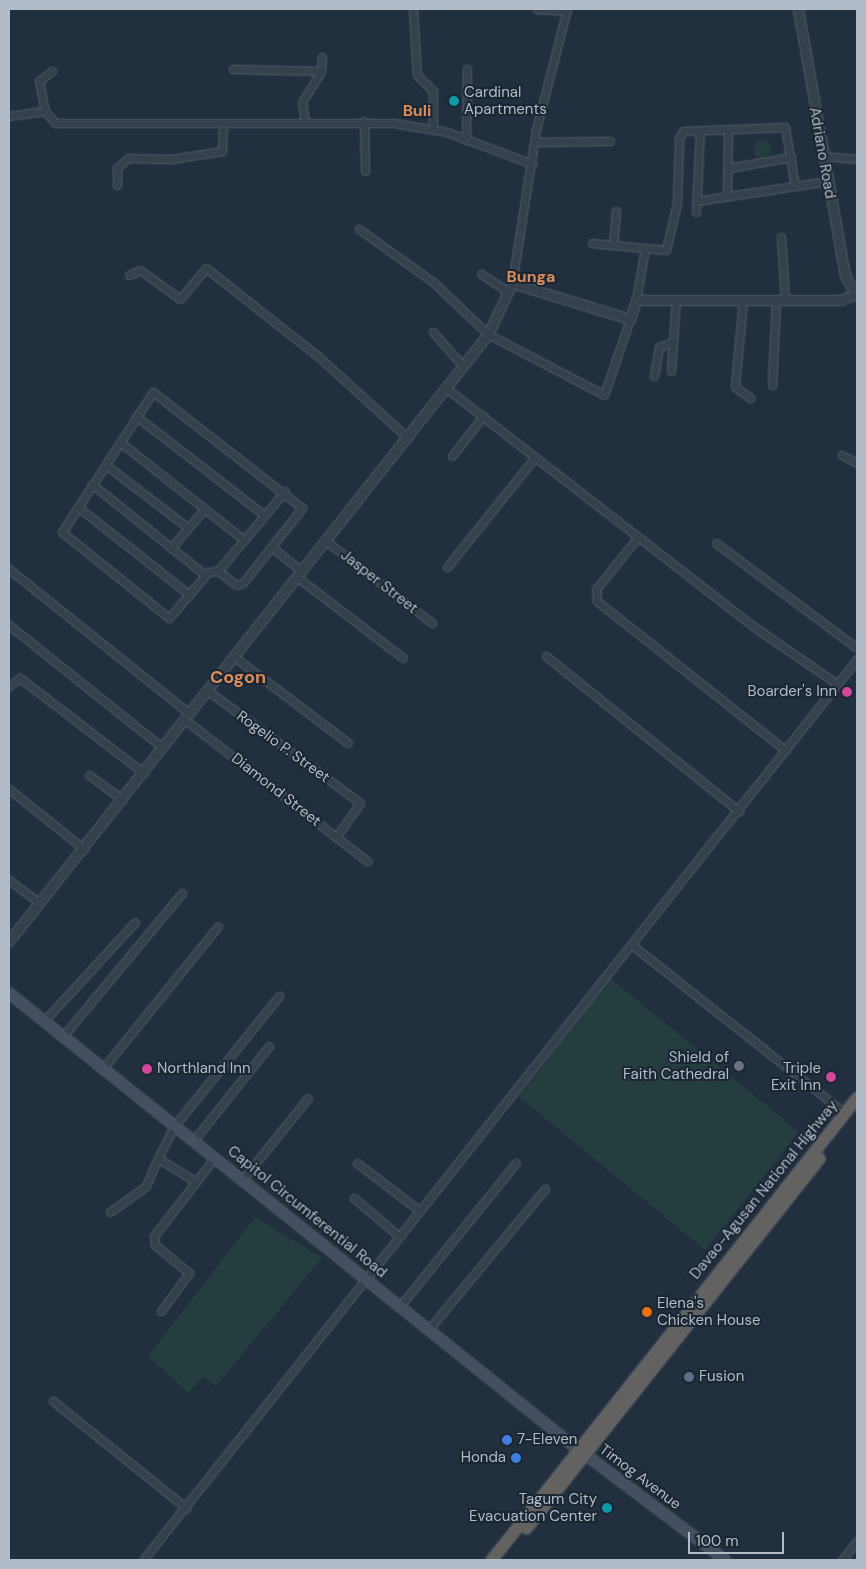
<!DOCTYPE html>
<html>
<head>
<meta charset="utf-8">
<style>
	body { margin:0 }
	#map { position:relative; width:866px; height:1569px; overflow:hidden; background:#222f3e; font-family:"DM Sans",sans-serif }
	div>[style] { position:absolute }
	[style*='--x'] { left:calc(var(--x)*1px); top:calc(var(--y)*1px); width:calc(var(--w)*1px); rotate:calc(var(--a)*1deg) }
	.green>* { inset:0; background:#243d3f }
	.round { border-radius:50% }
	.roads { filter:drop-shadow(0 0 1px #545f6c) drop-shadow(0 0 1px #545f6c) }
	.minor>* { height:7px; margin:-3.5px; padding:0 3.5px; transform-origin:3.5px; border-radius:3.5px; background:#36414e }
	.tertiary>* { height:9px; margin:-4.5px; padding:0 4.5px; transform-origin:4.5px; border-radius:4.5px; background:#36414e }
	.secondary>* { height:10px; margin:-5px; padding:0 5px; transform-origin:5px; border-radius:5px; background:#445061 }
	.trunk>* { height:11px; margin:-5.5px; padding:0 5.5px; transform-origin:5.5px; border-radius:5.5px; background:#646260 }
	.dots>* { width:14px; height:14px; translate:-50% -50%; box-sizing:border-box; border:2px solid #1b2633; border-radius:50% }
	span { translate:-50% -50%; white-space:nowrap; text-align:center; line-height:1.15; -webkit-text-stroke:4px #1b2633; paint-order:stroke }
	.poi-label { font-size:15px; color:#b2bcc9 }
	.left { translate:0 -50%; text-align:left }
	.right { translate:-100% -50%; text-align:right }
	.street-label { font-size:15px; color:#b2bcc9 }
	.neighbourhood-label { font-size:16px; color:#da8c5b; font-weight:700 }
	.quarter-label { font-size:18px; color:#da8c5b; font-weight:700 }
	.frame { position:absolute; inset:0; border:10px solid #b2bcc9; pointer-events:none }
	.scale { position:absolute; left:688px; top:1532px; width:96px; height:22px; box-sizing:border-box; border:2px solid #b2bcc9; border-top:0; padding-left:6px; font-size:15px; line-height:18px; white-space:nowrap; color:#b2bcc9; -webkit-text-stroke:4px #1b2633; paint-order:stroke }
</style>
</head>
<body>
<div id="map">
	<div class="green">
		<i class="round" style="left:753px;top:140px;width:18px;height:18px"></i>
		<i style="clip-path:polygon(610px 978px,799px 1132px,705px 1250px,519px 1097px)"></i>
		<i style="clip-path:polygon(255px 1217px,322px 1258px,216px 1386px,203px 1377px,188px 1393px,148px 1356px)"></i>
	</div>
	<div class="roads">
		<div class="minor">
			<i style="--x:413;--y:9;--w:66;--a:86.5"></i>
			<i style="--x:417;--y:75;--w:23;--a:45"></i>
			<i style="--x:433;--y:91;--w:37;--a:90"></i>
			<i style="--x:537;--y:9;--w:29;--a:4"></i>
			<i style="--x:233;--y:69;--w:88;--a:1.3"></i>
			<i style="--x:52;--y:71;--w:16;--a:142"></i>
			<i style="--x:39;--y:81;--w:31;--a:79"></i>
			<i style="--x:45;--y:111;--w:16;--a:50"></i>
			<i style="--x:55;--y:123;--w:339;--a:0"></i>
			<i style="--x:394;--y:123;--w:54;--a:9.6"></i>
			<i style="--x:447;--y:132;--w:91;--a:20.6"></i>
			<i style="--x:9;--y:116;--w:36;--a:-8"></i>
			<i style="--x:364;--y:121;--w:50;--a:88.9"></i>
			<i style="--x:305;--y:122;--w:20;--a:-99"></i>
			<i style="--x:302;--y:102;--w:36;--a:-58"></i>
			<i style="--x:321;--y:71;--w:14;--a:-86"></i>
			<i style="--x:466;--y:140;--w:71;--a:-89.2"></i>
			<i style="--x:535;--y:142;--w:75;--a:-0.8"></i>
			<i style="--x:823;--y:156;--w:34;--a:5"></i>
			<i style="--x:728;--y:168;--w:64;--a:-9.9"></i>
			<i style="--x:117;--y:185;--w:17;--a:-90"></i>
			<i style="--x:117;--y:168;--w:15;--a:-42"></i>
			<i style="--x:128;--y:158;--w:43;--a:1.3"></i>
			<i style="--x:171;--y:159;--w:52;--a:-8.9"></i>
			<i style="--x:222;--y:151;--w:27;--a:-88"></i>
			<i style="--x:727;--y:196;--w:66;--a:-89.1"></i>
			<i style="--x:697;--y:201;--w:132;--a:-8.7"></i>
			<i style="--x:696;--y:212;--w:81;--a:-87.2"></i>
			<i style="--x:359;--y:229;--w:91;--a:35.6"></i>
			<i style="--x:433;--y:282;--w:76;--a:43.4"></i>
			<i style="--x:488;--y:334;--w:131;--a:27.7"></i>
			<i style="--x:604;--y:395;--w:80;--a:-71.1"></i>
			<i style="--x:781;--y:237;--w:63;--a:86.4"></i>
			<i style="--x:592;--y:243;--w:74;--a:5.4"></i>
			<i style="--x:666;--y:250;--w:48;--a:-76.8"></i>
			<i style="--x:677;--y:203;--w:65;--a:-88.2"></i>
			<i style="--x:679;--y:138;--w:8;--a:-60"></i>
			<i style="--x:683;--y:131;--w:102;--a:-2.2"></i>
			<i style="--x:785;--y:127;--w:60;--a:80.4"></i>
			<i style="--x:613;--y:245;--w:34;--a:-85"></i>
			<i style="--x:481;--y:274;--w:33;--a:33"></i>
			<i style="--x:129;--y:275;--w:12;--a:-24"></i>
			<i style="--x:140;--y:270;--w:49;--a:35.9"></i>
			<i style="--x:180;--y:299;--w:40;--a:-50"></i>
			<i style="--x:206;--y:268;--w:145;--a:38.3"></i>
			<i style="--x:320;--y:358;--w:119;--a:42.3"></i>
			<i style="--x:512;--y:283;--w:155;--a:-81.1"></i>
			<i style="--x:536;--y:130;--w:125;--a:-75.6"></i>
			<i style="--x:636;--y:300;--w:52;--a:-80"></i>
			<i style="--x:743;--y:300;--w:87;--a:95.3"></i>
			<i style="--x:735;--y:387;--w:19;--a:36"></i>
			<i style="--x:433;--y:332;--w:45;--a:48.6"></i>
			<i style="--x:671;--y:371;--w:71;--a:-86"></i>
			<i style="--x:654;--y:376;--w:29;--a:-80"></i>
			<i style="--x:659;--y:347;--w:15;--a:-20"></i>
			<i style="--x:772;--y:385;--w:85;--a:-87.3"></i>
			<i style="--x:446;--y:388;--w:388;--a:37.8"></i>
			<i style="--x:753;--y:626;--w:102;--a:34.6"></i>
			<i style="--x:153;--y:392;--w:189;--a:37.9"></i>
			<i style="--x:302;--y:508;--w:95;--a:128.2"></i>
			<i style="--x:243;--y:583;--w:7;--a:164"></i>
			<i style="--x:236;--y:585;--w:23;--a:-142"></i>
			<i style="--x:218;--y:571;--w:10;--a:174"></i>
			<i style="--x:208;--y:572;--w:60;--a:130.3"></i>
			<i style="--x:169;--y:618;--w:137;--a:-141.2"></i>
			<i style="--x:62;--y:532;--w:167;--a:-57"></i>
			<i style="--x:136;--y:416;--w:162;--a:37.7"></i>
			<i style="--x:120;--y:442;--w:158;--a:38.3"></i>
			<i style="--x:842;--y:455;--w:17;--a:28"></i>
			<i style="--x:452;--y:456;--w:51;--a:-52.2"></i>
			<i style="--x:106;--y:465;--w:102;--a:37.4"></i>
			<i style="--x:92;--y:484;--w:145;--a:38.8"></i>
			<i style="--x:78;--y:507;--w:142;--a:38.2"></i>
			<i style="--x:638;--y:537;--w:67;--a:128.9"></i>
			<i style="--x:596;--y:589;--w:12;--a:85"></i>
			<i style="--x:597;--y:601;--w:241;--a:38.4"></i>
			<i style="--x:326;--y:541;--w:134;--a:37.7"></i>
			<i style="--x:716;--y:543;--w:176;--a:36.7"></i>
			<i style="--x:171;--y:548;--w:52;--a:-49.6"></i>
			<i style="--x:273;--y:548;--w:36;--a:39"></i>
			<i style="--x:447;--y:567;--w:141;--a:-51.3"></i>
			<i style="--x:9;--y:569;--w:231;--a:38.7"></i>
			<i style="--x:218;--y:571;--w:104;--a:-50.1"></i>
			<i style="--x:297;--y:577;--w:133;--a:37.4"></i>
			<i style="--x:9;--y:625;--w:197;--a:38.6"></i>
			<i style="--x:233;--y:656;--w:144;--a:37.1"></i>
			<i style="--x:546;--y:656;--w:248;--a:38.8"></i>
			<i style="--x:9;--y:686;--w:14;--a:-36"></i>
			<i style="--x:20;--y:678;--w:156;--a:37.5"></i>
			<i style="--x:207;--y:690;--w:190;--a:36.4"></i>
			<i style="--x:360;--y:803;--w:42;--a:125.2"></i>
			<i style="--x:184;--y:719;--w:232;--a:37.8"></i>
			<i style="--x:89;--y:775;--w:42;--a:36.3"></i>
			<i style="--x:9;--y:789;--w:96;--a:38.7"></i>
			<i style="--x:9;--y:880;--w:39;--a:37"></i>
			<i style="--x:632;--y:945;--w:271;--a:38.3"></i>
			<i style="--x:44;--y:1021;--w:134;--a:-47.4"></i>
			<i style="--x:63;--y:1036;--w:186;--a:-50.2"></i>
			<i style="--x:104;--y:1067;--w:181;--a:-51"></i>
			<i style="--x:194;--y:1140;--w:120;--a:-51.4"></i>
			<i style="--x:158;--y:1158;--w:37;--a:-63"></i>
			<i style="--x:175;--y:1125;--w:166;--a:-51.1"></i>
			<i style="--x:357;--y:1163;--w:79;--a:37.3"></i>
			<i style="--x:242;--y:1180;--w:105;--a:-51.2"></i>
			<i style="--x:354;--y:1198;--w:60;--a:40.3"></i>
			<i style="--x:110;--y:1212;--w:44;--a:-35.8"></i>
			<i style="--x:146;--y:1186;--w:30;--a:-67"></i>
			<i style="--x:158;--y:1158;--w:45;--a:32.3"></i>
			<i style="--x:400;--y:1306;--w:184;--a:-51"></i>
			<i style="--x:161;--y:1311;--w:47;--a:-53.6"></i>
			<i style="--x:189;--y:1273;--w:44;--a:-140.5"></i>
			<i style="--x:155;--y:1245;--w:9;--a:-96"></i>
			<i style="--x:154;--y:1236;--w:100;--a:-52.3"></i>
			<i style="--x:429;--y:1329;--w:182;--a:-50.4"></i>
			<i style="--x:53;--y:1401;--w:171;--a:38.8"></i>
			<i style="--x:143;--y:1560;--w:1150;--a:-51.6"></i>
			<i style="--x:842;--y:1560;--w:24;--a:-52"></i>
		</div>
		<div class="tertiary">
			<i style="--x:798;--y:9;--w:271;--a:80"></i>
			<i style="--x:845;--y:276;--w:23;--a:59"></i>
			<i style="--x:9;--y:941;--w:773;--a:-51.72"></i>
			<i style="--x:488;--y:334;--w:56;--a:-64.8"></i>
			<i style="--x:512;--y:283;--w:123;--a:17"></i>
			<i style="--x:630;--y:319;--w:20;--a:-72"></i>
			<i style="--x:636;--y:300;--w:205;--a:0"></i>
			<i style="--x:841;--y:300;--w:14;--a:-25"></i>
		</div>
		<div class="secondary">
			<i style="--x:9;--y:993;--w:714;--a:38.75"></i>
			<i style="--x:566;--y:1440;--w:199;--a:37"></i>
		</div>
		<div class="trunk">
			<i style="--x:526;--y:1528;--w:472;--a:-51.6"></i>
			<i style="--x:491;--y:1560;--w:590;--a:-51.67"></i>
		</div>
	</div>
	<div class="dots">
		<i style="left:454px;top:101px;background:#0f9aa8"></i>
		<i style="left:847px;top:692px;background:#d1479c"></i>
		<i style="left:739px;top:1066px;background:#6b7280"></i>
		<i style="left:147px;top:1069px;background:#d1479c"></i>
		<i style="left:831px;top:1077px;background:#d1479c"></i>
		<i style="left:647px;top:1312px;background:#e8710a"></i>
		<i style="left:689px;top:1377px;background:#5c6f8a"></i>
		<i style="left:507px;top:1440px;background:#3f7fe0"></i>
		<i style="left:516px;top:1458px;background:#3f7fe0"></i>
		<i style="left:607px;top:1508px;background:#0f9aa8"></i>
	</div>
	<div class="poi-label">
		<span class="left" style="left:464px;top:101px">Cardinal<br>Apartments</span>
		<span class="right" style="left:837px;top:692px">Boarder's Inn</span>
		<span class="right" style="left:729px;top:1066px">Shield of<br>Faith Cathedral</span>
		<span class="right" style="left:821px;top:1077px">Triple<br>Exit Inn</span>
		<span class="left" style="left:157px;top:1069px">Northland Inn</span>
		<span class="left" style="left:657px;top:1312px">Elena's<br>Chicken House</span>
		<span class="left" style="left:699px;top:1377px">Fusion</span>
		<span class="left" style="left:517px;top:1440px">7-Eleven</span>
		<span class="right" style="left:506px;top:1458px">Honda</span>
		<span class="right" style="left:597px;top:1508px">Tagum City<br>Evacuation Center</span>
	</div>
	<div class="street-label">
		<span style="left:822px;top:153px;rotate:80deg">Adriano Road</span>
		<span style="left:379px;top:582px;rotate:38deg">Jasper Street</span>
		<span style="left:283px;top:747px;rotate:36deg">Rogelio P. Street</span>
		<span style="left:276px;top:790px;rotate:38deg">Diamond Street</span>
		<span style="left:764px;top:1190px;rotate:-51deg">Davao-Agusan National Highway</span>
		<span style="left:307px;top:1212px;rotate:39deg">Capitol Circumferential Road</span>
		<span style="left:640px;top:1477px;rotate:37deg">Timog Avenue</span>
	</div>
	<div class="neighbourhood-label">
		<span style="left:417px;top:111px">Buli</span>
		<span style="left:531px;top:277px">Bunga</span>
	</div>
	<div class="quarter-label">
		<span style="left:238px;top:677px">Cogon</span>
	</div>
	<div class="frame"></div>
	<div class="scale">100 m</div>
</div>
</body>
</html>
